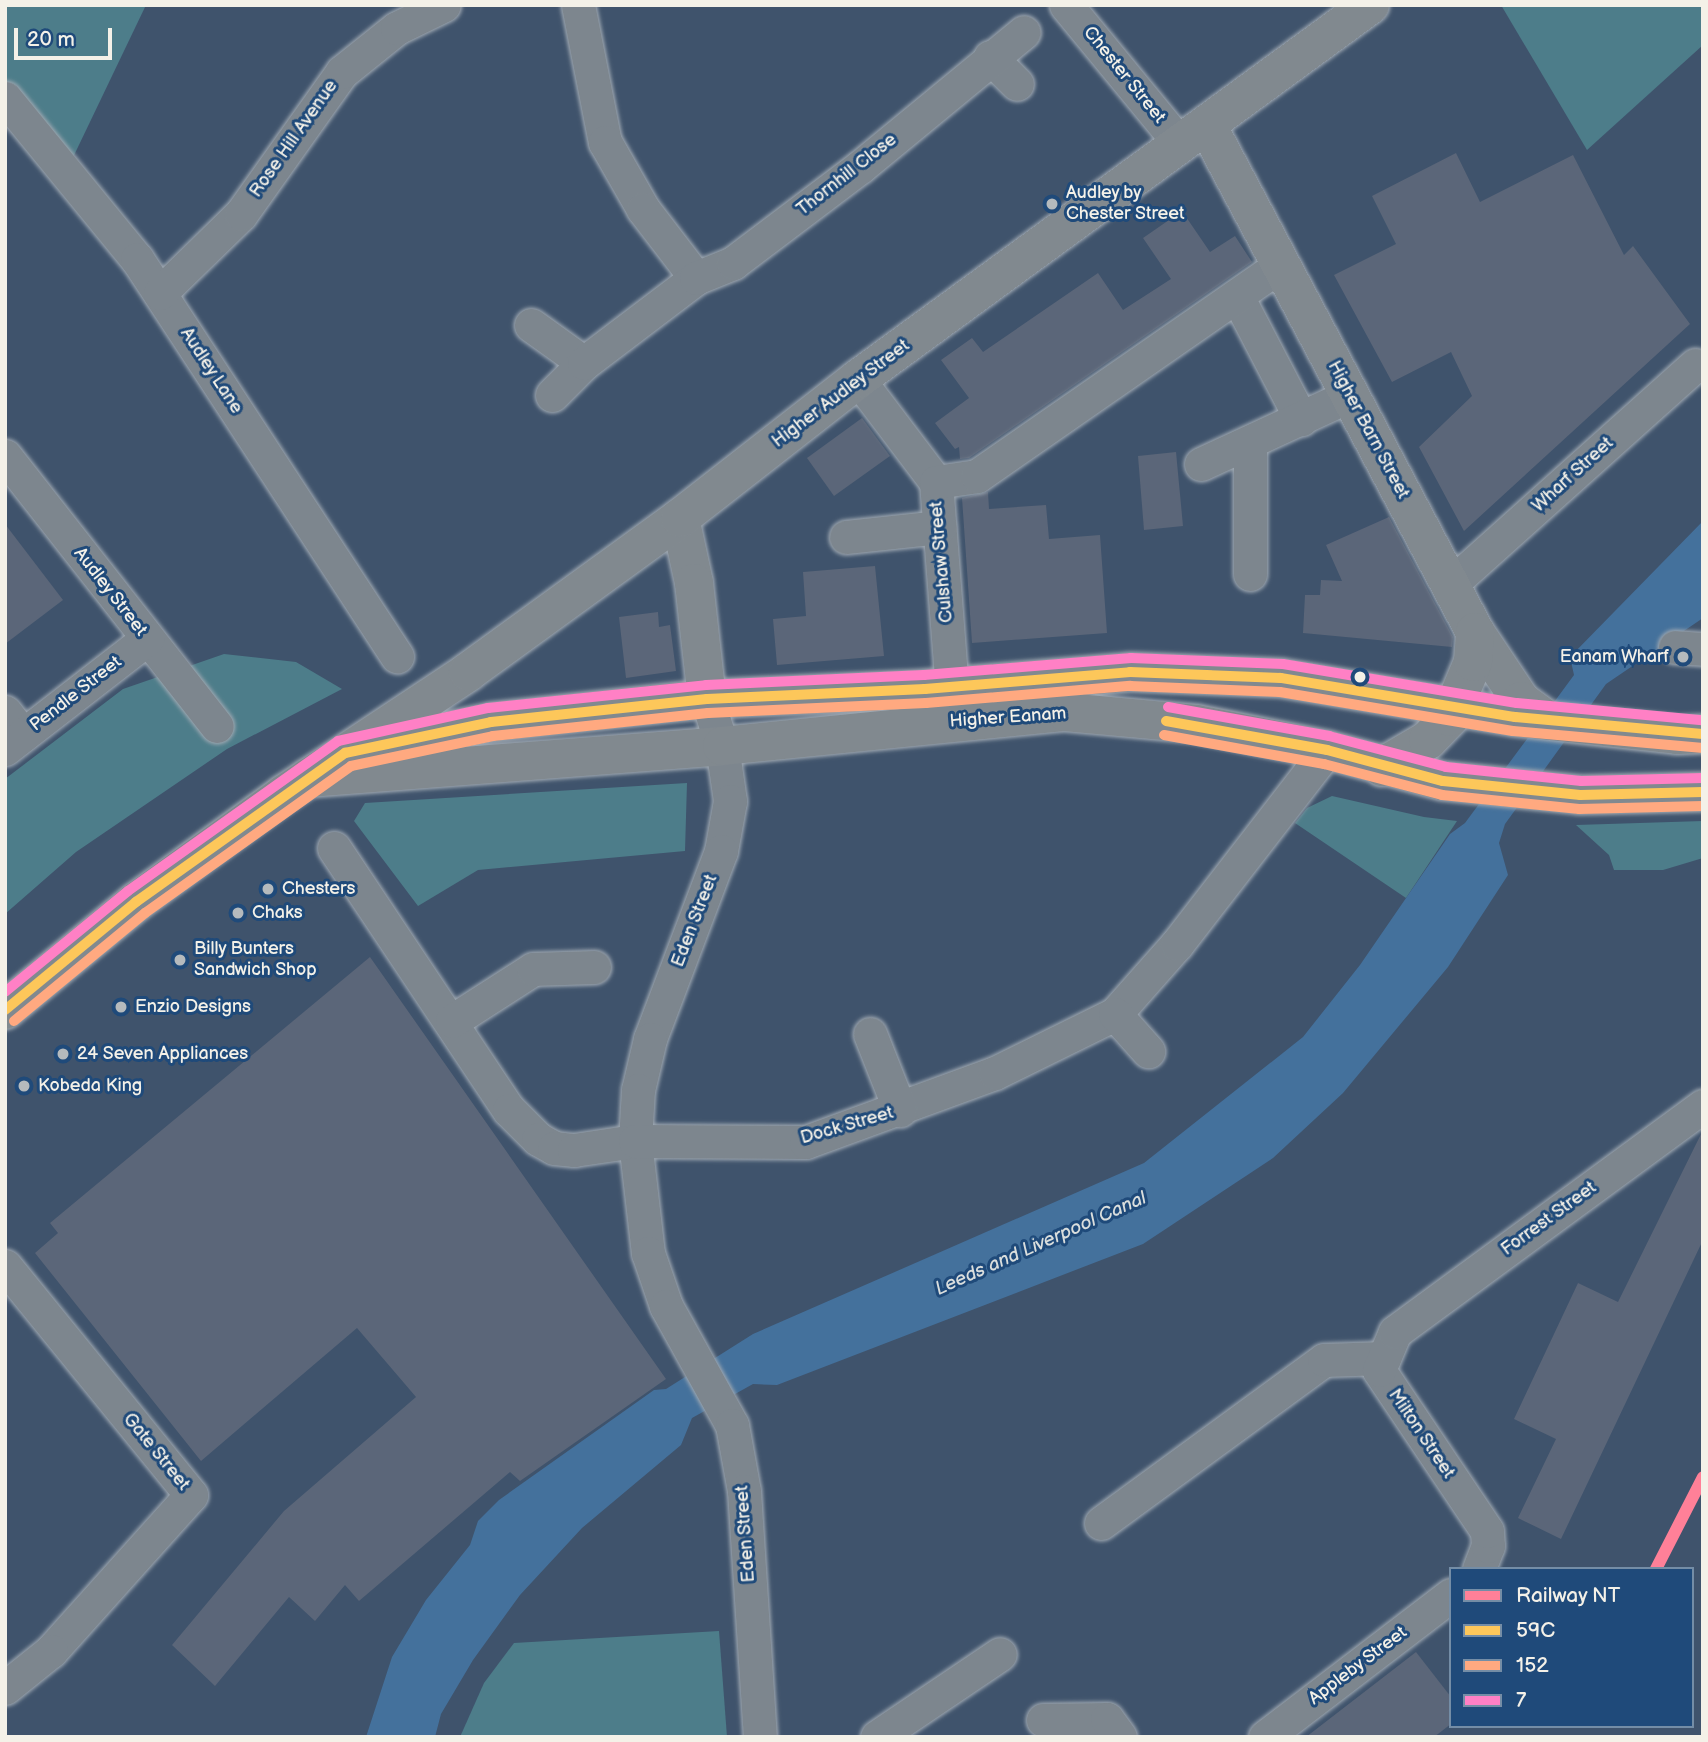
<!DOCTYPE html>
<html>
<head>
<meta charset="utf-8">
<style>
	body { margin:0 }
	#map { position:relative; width:1708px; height:1742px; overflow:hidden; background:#3f536c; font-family:"Balsamiq Sans",sans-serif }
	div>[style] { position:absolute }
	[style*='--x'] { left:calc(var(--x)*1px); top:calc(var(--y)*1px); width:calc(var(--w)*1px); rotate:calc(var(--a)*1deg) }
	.green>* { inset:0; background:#4d7d8a }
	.water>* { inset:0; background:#44719c }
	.building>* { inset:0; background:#5b6679 }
	.roads { filter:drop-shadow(0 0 2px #a0a9b2) drop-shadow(0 0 2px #a0a9b2) }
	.minor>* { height:33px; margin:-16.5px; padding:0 16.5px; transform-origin:16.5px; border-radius:16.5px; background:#7d868e }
	.highway>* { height:38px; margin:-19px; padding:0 19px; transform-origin:19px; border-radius:19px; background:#81898f }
	.bus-1>* { height:10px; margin:-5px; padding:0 5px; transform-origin:5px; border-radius:5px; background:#fdc75a }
	.bus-2>* { height:10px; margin:-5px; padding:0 5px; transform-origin:5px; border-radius:5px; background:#ffa980 }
	.bus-3>* { height:10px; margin:-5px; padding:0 5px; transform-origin:5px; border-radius:5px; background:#ff80c5 }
	.rail-1>* { height:12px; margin:-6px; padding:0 6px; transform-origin:6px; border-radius:6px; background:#ff8098 }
	.dots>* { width:19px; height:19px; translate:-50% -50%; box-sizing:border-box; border:4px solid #1f4a7a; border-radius:50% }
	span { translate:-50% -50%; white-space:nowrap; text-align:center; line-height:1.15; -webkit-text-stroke:6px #1f4a7a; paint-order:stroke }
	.street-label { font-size:18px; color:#f4f1e8 }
	.poi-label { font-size:18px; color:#f4f1e8 }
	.left { translate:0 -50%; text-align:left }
	.right { translate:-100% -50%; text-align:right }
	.water-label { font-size:19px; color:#dadedd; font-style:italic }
	.frame { position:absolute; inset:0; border:7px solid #f4f1e8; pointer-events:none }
	.legend { position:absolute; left:1449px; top:1567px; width:245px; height:161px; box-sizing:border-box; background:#1f4a7a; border:2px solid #748da6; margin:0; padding:9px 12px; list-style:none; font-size:21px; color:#f4f1e8 }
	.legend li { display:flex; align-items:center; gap:14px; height:35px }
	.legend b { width:35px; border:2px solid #748da6 }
	.scale { position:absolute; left:14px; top:28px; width:98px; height:32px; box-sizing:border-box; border:4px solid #f4f1e8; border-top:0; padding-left:9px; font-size:21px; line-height:24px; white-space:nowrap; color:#f4f1e8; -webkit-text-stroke:5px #1f4a7a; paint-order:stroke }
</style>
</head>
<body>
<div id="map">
	<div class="green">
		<i style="clip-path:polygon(5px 5px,146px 5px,66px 172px,5px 98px)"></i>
		<i style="clip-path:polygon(1501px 5px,1703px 5px,1703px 45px,1587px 150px)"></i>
		<i style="clip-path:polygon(224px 654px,296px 662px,342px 689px,227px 749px,76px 852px,5px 914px,5px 779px,123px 689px)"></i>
		<i style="clip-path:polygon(687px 783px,685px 851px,478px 870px,418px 906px,354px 821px,365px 803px)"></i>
		<i style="clip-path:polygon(1332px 796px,1424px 817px,1457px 821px,1406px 898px,1295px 823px,1307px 808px)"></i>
		<i style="clip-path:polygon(1703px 821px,1703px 858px,1663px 870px,1614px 870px,1609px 855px,1576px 825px)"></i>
		<i style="clip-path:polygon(719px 1631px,727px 1737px,460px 1737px,484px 1683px,514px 1643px)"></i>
	</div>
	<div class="water">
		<i style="clip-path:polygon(1703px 521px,1703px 618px,1606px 684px,1505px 824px,1499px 843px,1508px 875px,1448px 967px,1343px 1093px,1273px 1158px,1143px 1244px,777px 1385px,753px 1384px,692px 1418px,681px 1445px,582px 1528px,520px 1595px,473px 1660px,441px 1714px,435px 1737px,366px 1737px,392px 1657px,426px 1600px,470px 1545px,478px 1521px,499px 1500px,654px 1390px,666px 1389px,753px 1334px,1144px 1163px,1303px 1037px,1360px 965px,1450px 834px,1465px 823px,1574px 675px,1570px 657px)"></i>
	</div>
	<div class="building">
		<i style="clip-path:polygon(1456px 153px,1480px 202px,1573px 155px,1624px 255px,1633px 246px,1690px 324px,1464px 531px,1419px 447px,1472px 396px,1451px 352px,1392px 382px,1334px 275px,1396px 244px,1372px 196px)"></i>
		<i style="clip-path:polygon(1182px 211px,1210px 252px,1235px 236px,1252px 262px,969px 458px,960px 459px,959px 447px,955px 449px,935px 423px,969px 398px,941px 360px,972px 338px,983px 352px,1098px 273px,1123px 310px,1171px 279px,1143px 238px)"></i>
		<i style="clip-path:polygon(862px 418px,890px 456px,834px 496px,807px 458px)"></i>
		<i style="clip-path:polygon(1176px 452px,1183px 526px,1144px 530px,1138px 456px)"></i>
		<i style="clip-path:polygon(988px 492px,989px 509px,1046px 505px,1049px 539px,1100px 535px,1107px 633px,972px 643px,962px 498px)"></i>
		<i style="clip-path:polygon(1389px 517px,1453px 637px,1452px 647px,1303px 633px,1305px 595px,1320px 595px,1321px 580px,1342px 581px,1326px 545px)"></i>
		<i style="clip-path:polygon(5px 524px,63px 600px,5px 644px)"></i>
		<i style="clip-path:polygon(875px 566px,884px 656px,777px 665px,773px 619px,806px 616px,803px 572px)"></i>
		<i style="clip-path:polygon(658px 612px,659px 627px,670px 625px,676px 671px,626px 678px,619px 617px)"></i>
		<i style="clip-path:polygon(370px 957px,666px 1379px,520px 1481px,510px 1472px,359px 1601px,345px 1585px,315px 1621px,289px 1597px,215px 1686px,172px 1645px,284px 1511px,416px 1397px,357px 1328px,201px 1461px,35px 1253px,58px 1233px,50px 1223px)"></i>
		<i style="clip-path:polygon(1703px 1130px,1703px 1240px,1561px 1539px,1518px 1518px,1556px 1439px,1514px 1419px,1578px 1283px,1618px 1302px)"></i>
		<i style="clip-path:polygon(1416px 1652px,1451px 1697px,1451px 1724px,1434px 1737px,1306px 1737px)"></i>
	</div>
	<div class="roads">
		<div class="minor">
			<i style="--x:578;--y:5;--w:140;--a:78.9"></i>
			<i style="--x:605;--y:142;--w:77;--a:60.4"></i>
			<i style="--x:643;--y:209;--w:87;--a:52.5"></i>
			<i style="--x:1066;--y:5;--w:181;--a:50.6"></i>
			<i style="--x:990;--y:57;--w:38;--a:45"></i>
			<i style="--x:5;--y:98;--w:208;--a:50.7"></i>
			<i style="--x:137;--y:259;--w:475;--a:56.8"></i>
			<i style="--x:160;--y:293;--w:113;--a:-44.3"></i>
			<i style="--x:241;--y:214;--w:174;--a:-54.6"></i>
			<i style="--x:342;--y:72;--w:70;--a:-38.7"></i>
			<i style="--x:397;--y:28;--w:52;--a:-26.1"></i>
			<i style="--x:1237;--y:296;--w:139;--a:62.5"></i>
			<i style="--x:531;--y:325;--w:65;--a:35.6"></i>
			<i style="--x:858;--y:379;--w:129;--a:52.9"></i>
			<i style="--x:936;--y:482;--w:233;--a:85.6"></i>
			<i style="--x:552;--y:395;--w:45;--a:-45"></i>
			<i style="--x:584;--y:363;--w:141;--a:-37.2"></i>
			<i style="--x:696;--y:278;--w:40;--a:-22"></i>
			<i style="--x:733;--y:263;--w:159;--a:-37.1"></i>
			<i style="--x:860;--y:167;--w:212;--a:-39.5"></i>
			<i style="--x:5;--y:456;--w:343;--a:51.9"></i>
			<i style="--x:1201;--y:464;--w:164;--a:-24.8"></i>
			<i style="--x:936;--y:482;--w:41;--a:-8.3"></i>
			<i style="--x:977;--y:476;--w:370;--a:-34.8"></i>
			<i style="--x:846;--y:537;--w:94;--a:-6.1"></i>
			<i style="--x:1250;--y:574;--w:129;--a:-90"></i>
			<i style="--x:1451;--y:584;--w:328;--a:-41.9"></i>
			<i style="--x:1675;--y:647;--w:28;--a:4"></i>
			<i style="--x:707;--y:699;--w:49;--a:72.3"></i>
			<i style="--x:722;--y:746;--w:56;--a:81.7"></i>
			<i style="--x:730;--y:801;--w:51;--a:100.2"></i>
			<i style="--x:721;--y:851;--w:201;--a:110.7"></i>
			<i style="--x:650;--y:1039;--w:52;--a:103.2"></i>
			<i style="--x:638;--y:1090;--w:51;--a:93.4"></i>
			<i style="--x:635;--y:1141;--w:113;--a:83.4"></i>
			<i style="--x:648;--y:1253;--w:56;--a:71.2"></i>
			<i style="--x:666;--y:1306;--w:136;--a:61"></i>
			<i style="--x:732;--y:1425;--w:67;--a:79.7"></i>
			<i style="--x:744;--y:1491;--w:247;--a:86.3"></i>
			<i style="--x:5;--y:712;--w:29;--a:52"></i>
			<i style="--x:5;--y:749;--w:180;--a:-37.8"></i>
			<i style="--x:334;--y:848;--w:315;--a:56.3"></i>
			<i style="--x:509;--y:1110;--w:41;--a:45"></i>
			<i style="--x:538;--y:1139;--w:18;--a:29"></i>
			<i style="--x:554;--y:1148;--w:20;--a:6"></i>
			<i style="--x:574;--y:1150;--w:62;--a:-8.4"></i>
			<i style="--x:635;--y:1141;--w:171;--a:0.3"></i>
			<i style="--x:806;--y:1142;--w:201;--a:-20.1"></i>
			<i style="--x:995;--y:1073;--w:134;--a:-26.2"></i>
			<i style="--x:1115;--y:1014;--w:94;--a:-48.5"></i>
			<i style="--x:1177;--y:944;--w:245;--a:-52.3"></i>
			<i style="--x:1115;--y:1014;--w:50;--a:48.3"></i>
			<i style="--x:452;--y:1021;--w:96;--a:-32.7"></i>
			<i style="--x:533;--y:969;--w:61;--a:-1.9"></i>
			<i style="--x:870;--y:1034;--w:82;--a:68.5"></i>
			<i style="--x:5;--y:1266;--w:295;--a:50.9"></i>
			<i style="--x:191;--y:1495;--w:210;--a:131.9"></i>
			<i style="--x:51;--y:1651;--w:59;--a:141.2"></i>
			<i style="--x:1101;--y:1523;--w:276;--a:-36.2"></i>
			<i style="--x:1324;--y:1360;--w:60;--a:-1.9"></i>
			<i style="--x:1479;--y:1569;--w:25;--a:-69"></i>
			<i style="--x:1488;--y:1546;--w:15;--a:-94"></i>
			<i style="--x:1487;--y:1531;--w:194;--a:-123.9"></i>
			<i style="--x:1379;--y:1370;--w:41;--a:-67.2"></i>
			<i style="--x:1395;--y:1332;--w:382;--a:-36.3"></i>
			<i style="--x:1043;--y:1720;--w:64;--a:-0.9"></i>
			<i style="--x:1107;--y:1719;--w:22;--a:54"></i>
			<i style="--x:877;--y:1737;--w:148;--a:-34"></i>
			<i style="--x:1265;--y:1737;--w:234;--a:-37.4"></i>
		</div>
		<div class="highway">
			<i style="--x:1208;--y:127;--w:571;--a:62.13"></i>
			<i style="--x:1475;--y:632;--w:83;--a:56.3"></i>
			<i style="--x:1521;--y:701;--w:32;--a:36"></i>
			<i style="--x:680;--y:518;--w:66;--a:77.8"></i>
			<i style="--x:694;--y:583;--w:117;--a:83.6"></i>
			<i style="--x:368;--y:748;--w:126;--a:-11.9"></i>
			<i style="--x:491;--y:722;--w:217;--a:-6.1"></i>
			<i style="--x:707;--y:699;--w:218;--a:-2.6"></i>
			<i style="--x:925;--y:689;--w:206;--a:-4.7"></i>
			<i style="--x:1130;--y:672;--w:151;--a:2.3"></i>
			<i style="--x:1281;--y:678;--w:237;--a:9.5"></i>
			<i style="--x:1515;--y:717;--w:163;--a:6.3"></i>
			<i style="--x:1677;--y:735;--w:26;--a:-2"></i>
			<i style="--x:1382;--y:767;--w:53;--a:-30.4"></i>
			<i style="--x:1428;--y:740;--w:32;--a:-46"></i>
			<i style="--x:1450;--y:717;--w:60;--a:-67.3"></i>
			<i style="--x:1473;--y:662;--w:30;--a:-86"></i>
			<i style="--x:308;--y:778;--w:415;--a:-4.4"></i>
			<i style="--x:722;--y:746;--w:345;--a:-5.7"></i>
			<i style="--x:1065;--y:712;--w:132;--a:5.2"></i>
			<i style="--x:1196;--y:724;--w:134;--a:11.2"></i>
			<i style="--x:1327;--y:750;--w:120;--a:15"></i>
			<i style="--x:1443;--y:781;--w:138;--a:5.8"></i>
			<i style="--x:1580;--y:795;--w:123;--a:-1.4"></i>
			<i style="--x:5;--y:1010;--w:170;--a:-39.5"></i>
			<i style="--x:136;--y:902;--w:183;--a:-36.1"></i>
			<i style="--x:284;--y:794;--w:221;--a:-33.5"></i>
			<i style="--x:468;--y:672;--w:262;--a:-36"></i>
			<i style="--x:680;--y:518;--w:226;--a:-38"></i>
			<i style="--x:858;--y:379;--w:634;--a:-36.15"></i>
		</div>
	</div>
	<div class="bus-1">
		<i style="--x:1166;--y:721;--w:164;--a:10.2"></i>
		<i style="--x:1327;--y:750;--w:120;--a:15"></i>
		<i style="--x:1443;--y:781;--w:138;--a:5.8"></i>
		<i style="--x:1580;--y:795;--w:123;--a:-1.4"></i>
		<i style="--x:5;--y:1010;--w:170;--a:-39.5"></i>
		<i style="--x:136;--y:902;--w:257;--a:-35.5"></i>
		<i style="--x:345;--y:753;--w:149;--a:-12"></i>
		<i style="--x:491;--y:722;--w:217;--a:-6.1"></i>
		<i style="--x:707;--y:699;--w:218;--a:-2.6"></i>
		<i style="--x:925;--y:689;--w:206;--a:-4.7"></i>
		<i style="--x:1130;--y:672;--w:151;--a:2.3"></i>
		<i style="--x:1281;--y:678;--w:237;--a:9.5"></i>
		<i style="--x:1515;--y:717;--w:189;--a:5.2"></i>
	</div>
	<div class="bus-2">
		<i style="--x:1164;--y:735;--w:163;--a:10.3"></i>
		<i style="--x:1324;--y:764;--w:122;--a:14.7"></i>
		<i style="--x:1442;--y:795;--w:138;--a:5.8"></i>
		<i style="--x:1579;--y:809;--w:124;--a:-1.4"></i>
		<i style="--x:14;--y:1021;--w:170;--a:-39.5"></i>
		<i style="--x:145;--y:913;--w:253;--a:-35.5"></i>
		<i style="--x:351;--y:766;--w:145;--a:-11.9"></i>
		<i style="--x:493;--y:736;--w:216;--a:-6.1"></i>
		<i style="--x:708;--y:713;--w:218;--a:-2.6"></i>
		<i style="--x:926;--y:703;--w:205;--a:-4.8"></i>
		<i style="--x:1130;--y:686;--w:150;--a:2.3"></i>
		<i style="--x:1280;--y:692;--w:236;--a:9.5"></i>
		<i style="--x:1513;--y:731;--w:191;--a:5.1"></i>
	</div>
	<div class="bus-3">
		<i style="--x:1168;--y:707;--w:164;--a:10.2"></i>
		<i style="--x:1329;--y:736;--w:121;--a:14.8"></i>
		<i style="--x:1446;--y:767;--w:136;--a:5.9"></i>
		<i style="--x:1581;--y:781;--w:122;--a:-1.4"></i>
		<i style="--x:5;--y:992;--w:159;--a:-39.4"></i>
		<i style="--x:128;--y:891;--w:258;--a:-35.5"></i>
		<i style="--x:338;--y:741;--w:154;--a:-12.4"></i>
		<i style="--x:488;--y:708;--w:219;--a:-6"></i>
		<i style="--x:706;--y:685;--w:218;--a:-2.6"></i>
		<i style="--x:924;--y:675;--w:208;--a:-4.7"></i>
		<i style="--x:1131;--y:658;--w:152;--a:2.3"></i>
		<i style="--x:1283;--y:664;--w:237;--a:9.5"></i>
		<i style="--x:1517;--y:703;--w:186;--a:5.3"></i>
	</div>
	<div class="rail-1">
		<i style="--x:1656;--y:1569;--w:103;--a:-62.9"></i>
	</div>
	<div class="dots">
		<i style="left:1052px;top:204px;background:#b5babd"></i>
		<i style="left:1683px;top:657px;background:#b5babd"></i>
		<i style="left:1360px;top:677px;background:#f4f1e8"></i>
		<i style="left:268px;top:889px;background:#b5babd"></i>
		<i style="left:238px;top:913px;background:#b5babd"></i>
		<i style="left:180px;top:960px;background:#b5babd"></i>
		<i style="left:121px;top:1007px;background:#b5babd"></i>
		<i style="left:63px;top:1054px;background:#b5babd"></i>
		<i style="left:24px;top:1086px;background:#b5babd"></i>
	</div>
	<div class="street-label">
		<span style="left:1124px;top:75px;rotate:51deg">Chester Street</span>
		<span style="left:294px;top:139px;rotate:-55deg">Rose Hill Avenue</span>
		<span style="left:847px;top:175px;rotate:-38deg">Thornhill Close</span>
		<span style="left:211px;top:371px;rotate:57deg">Audley Lane</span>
		<span style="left:841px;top:394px;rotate:-37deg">Higher Audley Street</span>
		<span style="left:1368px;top:430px;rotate:62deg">Higher Barn Street</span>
		<span style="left:1573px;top:475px;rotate:-42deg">Wharf Street</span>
		<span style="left:942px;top:562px;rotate:-95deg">Culshaw Street</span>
		<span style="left:110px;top:592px;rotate:52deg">Audley Street</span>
		<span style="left:76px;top:694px;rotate:-38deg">Pendle Street</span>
		<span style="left:1008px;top:718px;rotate:-4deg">Higher Eanam</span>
		<span style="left:695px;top:921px;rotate:-69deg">Eden Street</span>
		<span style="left:847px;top:1126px;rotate:-16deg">Dock Street</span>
		<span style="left:1549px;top:1219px;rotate:-36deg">Forrest Street</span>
		<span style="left:1421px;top:1434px;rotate:56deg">Milton Street</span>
		<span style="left:156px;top:1452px;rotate:51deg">Gate Street</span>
		<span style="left:746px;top:1534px;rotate:-94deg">Eden Street</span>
		<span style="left:1358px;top:1666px;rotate:-37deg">Appleby Street</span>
	</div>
	<div class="poi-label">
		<span class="left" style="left:1066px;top:204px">Audley by<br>Chester Street</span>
		<span class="right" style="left:1669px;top:657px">Eanam Wharf</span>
		<span class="left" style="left:282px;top:889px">Chesters</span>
		<span class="left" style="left:252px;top:913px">Chaks</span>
		<span class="left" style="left:194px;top:960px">Billy Bunters<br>Sandwich Shop</span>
		<span class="left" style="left:135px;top:1007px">Enzio Designs</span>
		<span class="left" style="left:77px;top:1054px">24 Seven Appliances</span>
		<span class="left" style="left:38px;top:1086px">Kobeda King</span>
	</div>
	<div class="water-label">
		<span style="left:1041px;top:1244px;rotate:-24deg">Leeds and Liverpool Canal</span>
	</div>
	<div class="frame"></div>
	<ul class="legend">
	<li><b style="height:9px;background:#ff8098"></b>Railway NT</li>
	<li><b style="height:9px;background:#fdc75a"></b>59C</li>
	<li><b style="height:9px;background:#ffa980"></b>152</li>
	<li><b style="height:9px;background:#ff80c5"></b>7</li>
	</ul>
	<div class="scale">20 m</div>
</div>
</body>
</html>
